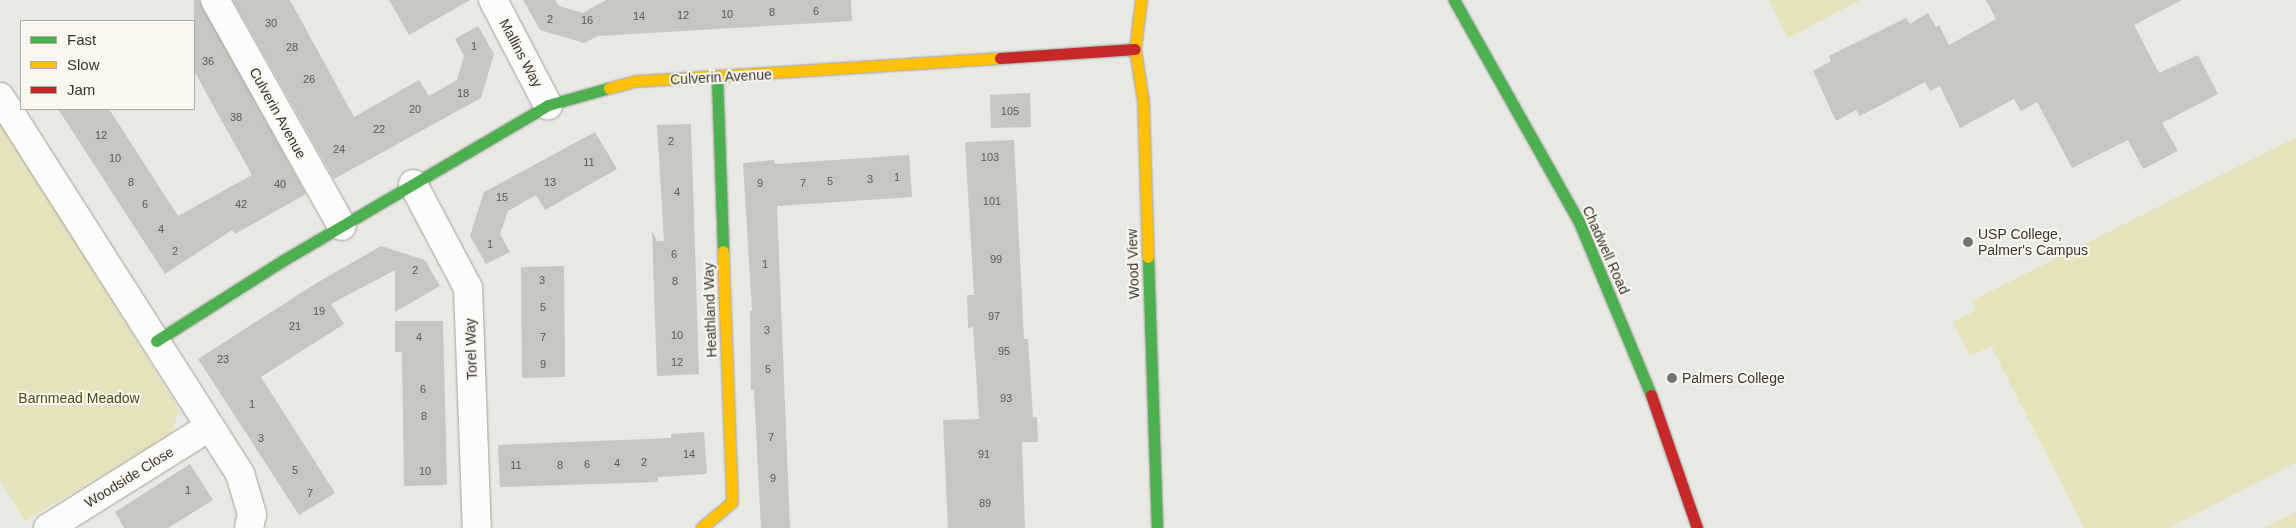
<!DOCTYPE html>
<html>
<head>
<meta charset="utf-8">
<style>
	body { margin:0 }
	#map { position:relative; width:2296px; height:528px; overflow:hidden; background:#e9e9e4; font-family:Helvetica,sans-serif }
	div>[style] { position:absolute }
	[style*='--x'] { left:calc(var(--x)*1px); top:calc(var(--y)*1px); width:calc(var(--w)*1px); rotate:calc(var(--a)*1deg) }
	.green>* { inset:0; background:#e7e2bc }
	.building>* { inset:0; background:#c6c6c2 }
	.roads { filter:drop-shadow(0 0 1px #a1a09c) drop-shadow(0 0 1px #a1a09c) }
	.street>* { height:28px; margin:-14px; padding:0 14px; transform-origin:14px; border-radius:14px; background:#fcfcfb }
	.fast>* { height:11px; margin:-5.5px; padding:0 5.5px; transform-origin:5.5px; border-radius:5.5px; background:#4caf50 }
	.slow>* { height:11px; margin:-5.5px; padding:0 5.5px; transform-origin:5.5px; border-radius:5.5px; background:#ffc107 }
	.jam>* { height:11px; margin:-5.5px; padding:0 5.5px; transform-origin:5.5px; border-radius:5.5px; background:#c62828 }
	.dots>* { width:14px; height:14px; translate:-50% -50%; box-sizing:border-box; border:2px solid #faf8ee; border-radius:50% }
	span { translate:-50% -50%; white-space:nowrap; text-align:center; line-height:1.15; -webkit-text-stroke:4px #faf8ee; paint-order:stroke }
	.number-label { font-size:11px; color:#5a5955 }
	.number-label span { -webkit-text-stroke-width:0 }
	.street-label { font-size:14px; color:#363531 }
	.poi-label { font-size:14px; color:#363531 }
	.left { translate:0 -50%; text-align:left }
	.park-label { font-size:14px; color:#4d471b }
	.legend { position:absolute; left:20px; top:20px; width:175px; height:90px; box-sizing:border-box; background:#faf8ee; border:1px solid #acaaa2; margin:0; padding:6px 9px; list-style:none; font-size:15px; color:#363531 }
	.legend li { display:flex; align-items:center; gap:10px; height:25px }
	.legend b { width:25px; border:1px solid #acaaa2 }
</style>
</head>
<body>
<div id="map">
	<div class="green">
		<i style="clip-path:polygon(1769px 0,1861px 0,1788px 38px)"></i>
		<i style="clip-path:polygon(0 119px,179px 409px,172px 434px,25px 521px,0 481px)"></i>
		<i style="clip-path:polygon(2296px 137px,2296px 463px,2168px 528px,2084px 528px,1991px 346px,1970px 356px,1952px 322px,1977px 310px,1972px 301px)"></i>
		<i style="clip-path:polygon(2296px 512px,2296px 528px,2262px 528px)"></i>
	</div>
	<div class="building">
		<i style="clip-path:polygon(194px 0,199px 0,306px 194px,235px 234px,232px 230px,165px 274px,58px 109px,109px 109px,178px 216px,252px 175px,194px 71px)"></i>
		<i style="clip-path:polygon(233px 0,290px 0,354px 117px,419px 80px,429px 96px,457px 80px,464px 56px,455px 39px,478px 26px,494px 54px,481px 98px,334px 179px)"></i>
		<i style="clip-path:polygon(389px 0,470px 0,409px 35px)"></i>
		<i style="clip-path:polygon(523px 0,555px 0,559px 6px,583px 13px,606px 0,851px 0,852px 21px,598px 36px,584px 43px,540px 30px)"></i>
		<i style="clip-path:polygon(1986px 0,2182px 0,2134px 25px,2159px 73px,2198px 55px,2218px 94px,2162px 123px,2178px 151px,2143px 169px,2128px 140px,2072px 168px,2037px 102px,2021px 111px,2014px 99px,1960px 128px,1940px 86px,1930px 91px,1925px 82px,1860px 116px,1856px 110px,1836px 121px,1813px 71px,1831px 61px,1829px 56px,1906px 18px,1910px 24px,1928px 13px,1936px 27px,1939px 25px,1949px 45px,1996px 19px)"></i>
		<i style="clip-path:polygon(1030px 93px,1031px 127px,991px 128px,990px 95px)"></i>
		<i style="clip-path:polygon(691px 124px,699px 374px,657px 376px,652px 231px,657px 241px,664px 241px,657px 125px)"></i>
		<i style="clip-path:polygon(595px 132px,617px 169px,545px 210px,536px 195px,508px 211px,500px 234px,510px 252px,486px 264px,470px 236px,484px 192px)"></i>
		<i style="clip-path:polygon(1014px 140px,1024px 339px,1028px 339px,1033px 417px,1037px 417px,1038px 442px,1022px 442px,1025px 528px,948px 528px,943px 420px,979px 419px,973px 327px,968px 328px,967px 295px,974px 295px,965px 142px)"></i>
		<i style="clip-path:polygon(909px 155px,912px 197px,777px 206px,790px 528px,761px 528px,754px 390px,751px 390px,750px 311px,752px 311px,743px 163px,774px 160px,775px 164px)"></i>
		<i style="clip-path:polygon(381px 246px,425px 260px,440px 286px,395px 312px,395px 270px,331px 304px,344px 324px,261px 377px,335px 493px,299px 515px,198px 359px,315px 284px)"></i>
		<i style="clip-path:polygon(564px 266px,565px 377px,522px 378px,521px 267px)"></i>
		<i style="clip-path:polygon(395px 321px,443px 321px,447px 485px,404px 486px,402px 352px,395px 352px)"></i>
		<i style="clip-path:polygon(704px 432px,707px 474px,658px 477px,658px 482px,500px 487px,498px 445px,671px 438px,671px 434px)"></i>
		<i style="clip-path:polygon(190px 464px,213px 500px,168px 528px,124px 528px,115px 512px)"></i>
	</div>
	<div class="roads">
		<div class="street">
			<i style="--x:215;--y:0;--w:259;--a:60.7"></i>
			<i style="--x:493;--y:0;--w:119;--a:62.4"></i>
			<i style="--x:0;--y:97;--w:447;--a:57.5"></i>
			<i style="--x:240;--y:474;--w:42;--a:73.3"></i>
			<i style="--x:252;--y:514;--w:14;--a:102"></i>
			<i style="--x:413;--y:184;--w:118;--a:62.1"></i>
			<i style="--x:468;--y:288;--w:240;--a:87.9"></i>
			<i style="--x:48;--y:528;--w:190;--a:-32.1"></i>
		</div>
		<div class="fast">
			<i style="--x:1454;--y:0;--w:255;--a:60.6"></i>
			<i style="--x:1579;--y:222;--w:187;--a:67.4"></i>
			<i style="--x:717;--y:77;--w:174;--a:88"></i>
			<i style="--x:1148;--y:257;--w:271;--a:88.1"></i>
			<i style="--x:156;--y:341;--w:149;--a:-32.4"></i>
			<i style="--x:282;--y:261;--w:308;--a:-30.4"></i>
			<i style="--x:548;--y:105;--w:63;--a:-15.6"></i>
		</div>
		<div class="slow">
			<i style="--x:1141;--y:0;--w:49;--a:97"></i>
			<i style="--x:1135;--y:49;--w:53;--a:81.3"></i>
			<i style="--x:1143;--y:101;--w:156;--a:88.2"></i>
			<i style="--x:609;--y:88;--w:28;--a:-15"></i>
			<i style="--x:636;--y:81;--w:365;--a:-3.6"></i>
			<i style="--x:701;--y:528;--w:40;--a:-40"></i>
			<i style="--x:732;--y:502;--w:251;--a:-92.1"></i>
		</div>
		<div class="jam">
			<i style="--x:1000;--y:58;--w:135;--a:-3.8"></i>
			<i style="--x:1651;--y:395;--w:141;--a:70.9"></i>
		</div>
	</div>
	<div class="dots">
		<i style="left:1968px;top:242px;background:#757470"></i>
		<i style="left:1672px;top:378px;background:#757470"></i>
	</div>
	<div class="number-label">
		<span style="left:816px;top:11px">6</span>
		<span style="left:772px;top:12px">8</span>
		<span style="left:727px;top:14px">10</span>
		<span style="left:683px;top:15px">12</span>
		<span style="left:639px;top:16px">14</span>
		<span style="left:550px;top:19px">2</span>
		<span style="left:587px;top:20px">16</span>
		<span style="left:271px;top:23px">30</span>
		<span style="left:474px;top:46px">1</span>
		<span style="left:292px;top:47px">28</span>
		<span style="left:208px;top:61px">36</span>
		<span style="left:309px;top:79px">26</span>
		<span style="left:463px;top:93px">18</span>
		<span style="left:415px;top:109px">20</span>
		<span style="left:1010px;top:111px">105</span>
		<span style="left:236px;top:117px">38</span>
		<span style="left:379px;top:129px">22</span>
		<span style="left:101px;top:135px">12</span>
		<span style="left:671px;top:141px">2</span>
		<span style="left:339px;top:149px">24</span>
		<span style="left:990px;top:157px">103</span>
		<span style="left:115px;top:158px">10</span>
		<span style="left:589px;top:162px">11</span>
		<span style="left:897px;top:177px">1</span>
		<span style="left:870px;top:179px">3</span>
		<span style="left:830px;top:181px">5</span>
		<span style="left:131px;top:182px">8</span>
		<span style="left:550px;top:182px">13</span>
		<span style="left:760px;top:183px">9</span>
		<span style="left:803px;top:183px">7</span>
		<span style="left:280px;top:184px">40</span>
		<span style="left:677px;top:192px">4</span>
		<span style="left:502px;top:197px">15</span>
		<span style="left:992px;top:201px">101</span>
		<span style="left:145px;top:204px">6</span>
		<span style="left:241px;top:204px">42</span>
		<span style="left:161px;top:229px">4</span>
		<span style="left:490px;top:244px">1</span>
		<span style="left:175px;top:251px">2</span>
		<span style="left:674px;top:254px">6</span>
		<span style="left:996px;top:259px">99</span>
		<span style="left:765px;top:264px">1</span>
		<span style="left:415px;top:270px">2</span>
		<span style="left:542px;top:280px">3</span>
		<span style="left:675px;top:281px">8</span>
		<span style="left:543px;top:307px">5</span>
		<span style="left:319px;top:311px">19</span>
		<span style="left:994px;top:316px">97</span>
		<span style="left:295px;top:326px">21</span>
		<span style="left:767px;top:330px">3</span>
		<span style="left:677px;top:335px">10</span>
		<span style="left:419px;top:337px">4</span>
		<span style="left:543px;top:337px">7</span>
		<span style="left:1004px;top:351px">95</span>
		<span style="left:223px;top:359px">23</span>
		<span style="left:677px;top:362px">12</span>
		<span style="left:543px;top:364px">9</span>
		<span style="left:768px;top:369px">5</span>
		<span style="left:423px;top:389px">6</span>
		<span style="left:1006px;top:398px">93</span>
		<span style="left:252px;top:404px">1</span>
		<span style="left:424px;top:416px">8</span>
		<span style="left:771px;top:437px">7</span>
		<span style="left:261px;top:438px">3</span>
		<span style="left:689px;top:454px">14</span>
		<span style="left:984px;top:454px">91</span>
		<span style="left:644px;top:462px">2</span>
		<span style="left:617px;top:463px">4</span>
		<span style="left:587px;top:464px">6</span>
		<span style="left:516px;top:465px">11</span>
		<span style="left:560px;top:465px">8</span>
		<span style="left:295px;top:470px">5</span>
		<span style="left:425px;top:471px">10</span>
		<span style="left:773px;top:478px">9</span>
		<span style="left:188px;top:490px">1</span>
		<span style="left:310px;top:493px">7</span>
		<span style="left:985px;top:503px">89</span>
	</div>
	<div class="street-label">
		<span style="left:521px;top:53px;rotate:62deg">Mallins Way</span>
		<span style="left:721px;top:77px;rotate:-3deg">Culverin Avenue</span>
		<span style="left:278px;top:113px;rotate:61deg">Culverin Avenue</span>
		<span style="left:1606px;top:250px;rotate:66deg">Chadwell Road</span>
		<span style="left:1133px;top:264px;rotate:-92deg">Wood View</span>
		<span style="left:710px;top:310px;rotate:-92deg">Heathland Way</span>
		<span style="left:471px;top:349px;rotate:-92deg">Torel Way</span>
		<span style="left:129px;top:477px;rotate:-32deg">Woodside Close</span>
	</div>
	<div class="poi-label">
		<span class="left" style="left:1978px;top:242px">USP College,<br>Palmer's Campus</span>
		<span class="left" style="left:1682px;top:378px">Palmers College</span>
	</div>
	<div class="park-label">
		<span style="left:79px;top:398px">Barnmead Meadow</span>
	</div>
	<ul class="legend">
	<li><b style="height:6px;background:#4caf50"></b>Fast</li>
	<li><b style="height:6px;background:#ffc107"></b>Slow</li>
	<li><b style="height:6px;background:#c62828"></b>Jam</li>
	</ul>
</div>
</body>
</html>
